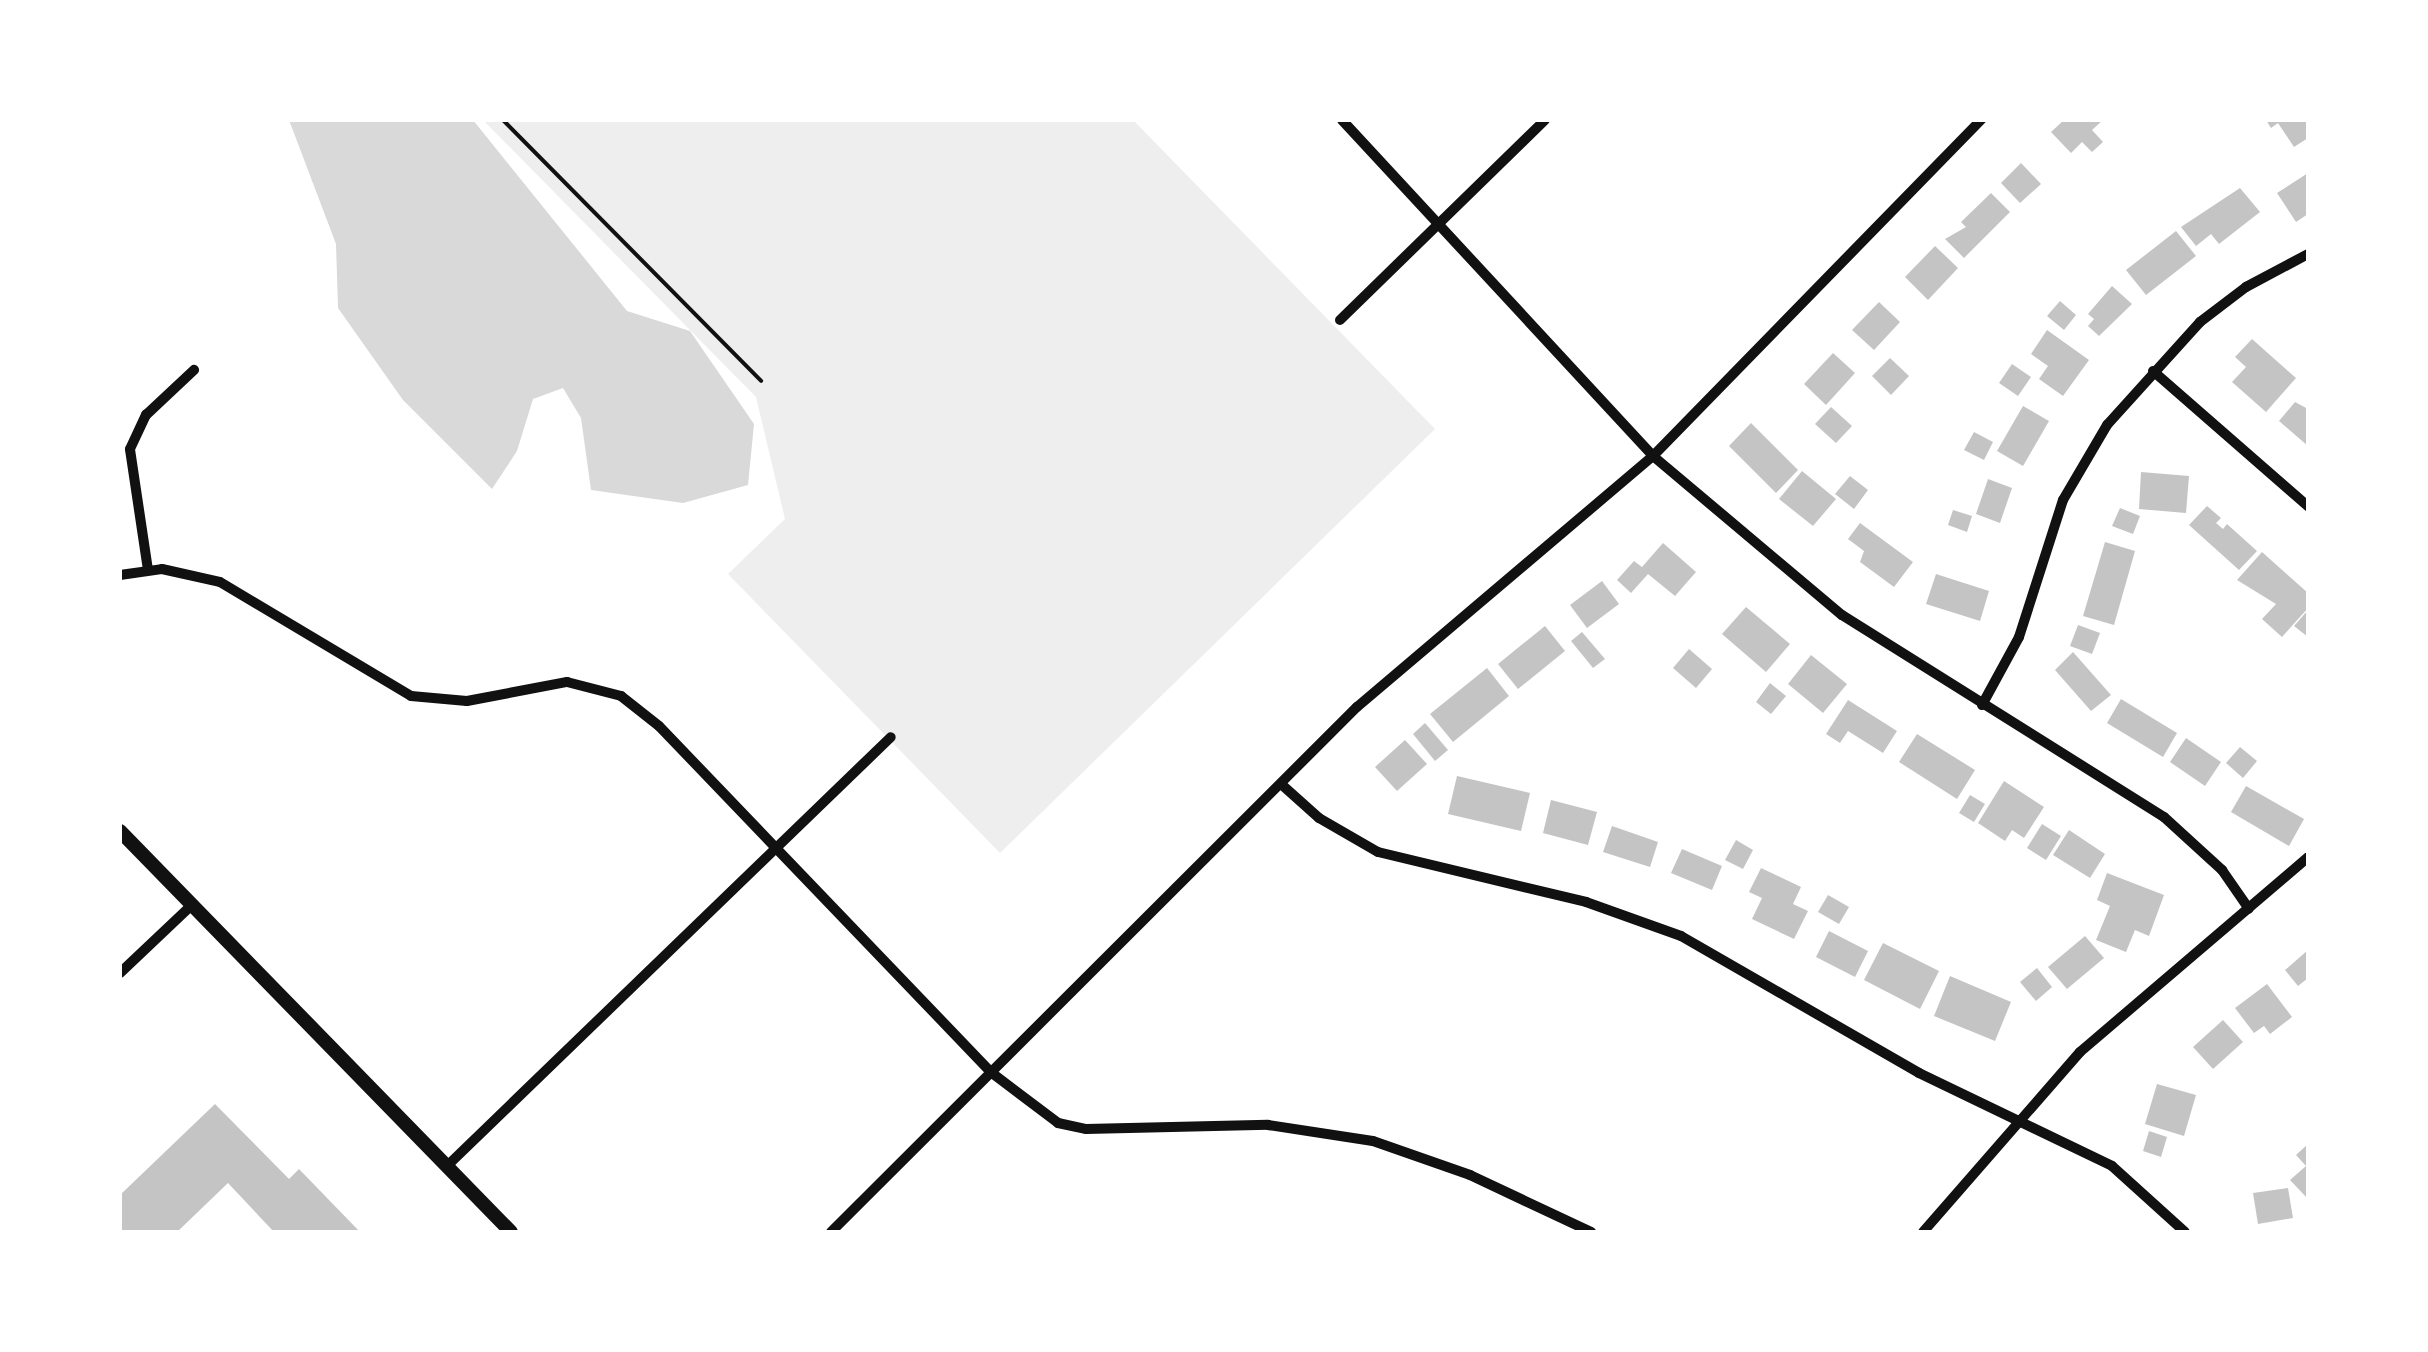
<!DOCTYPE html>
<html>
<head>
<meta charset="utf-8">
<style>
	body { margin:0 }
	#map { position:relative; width:2428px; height:1352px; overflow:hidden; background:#fff; font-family:Literata,serif }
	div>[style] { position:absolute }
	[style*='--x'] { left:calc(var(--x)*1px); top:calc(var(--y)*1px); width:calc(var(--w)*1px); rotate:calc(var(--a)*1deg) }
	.green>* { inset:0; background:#eee }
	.water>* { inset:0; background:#d9d9d9 }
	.building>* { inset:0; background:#c4c4c4 }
	.path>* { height:4px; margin:-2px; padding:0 2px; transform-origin:2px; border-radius:2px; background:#111 }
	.minor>* { height:10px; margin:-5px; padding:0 5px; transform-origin:5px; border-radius:5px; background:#111 }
	.tertiary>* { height:14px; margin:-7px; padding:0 7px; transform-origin:7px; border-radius:7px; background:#111 }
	span { translate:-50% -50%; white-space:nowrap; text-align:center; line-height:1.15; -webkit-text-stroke:10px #fff; paint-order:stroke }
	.frame { position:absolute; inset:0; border:122px solid #fff; pointer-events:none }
</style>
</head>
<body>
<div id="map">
	<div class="green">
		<i style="clip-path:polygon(483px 120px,1133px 120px,1435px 429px,1000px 853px,728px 574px,785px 519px,756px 397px)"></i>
	</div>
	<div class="water">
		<i style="clip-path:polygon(289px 120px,473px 120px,627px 311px,690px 331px,754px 424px,748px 485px,683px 503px,591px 490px,581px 418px,563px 388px,533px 399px,517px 451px,492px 489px,403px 400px,338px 308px,336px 244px)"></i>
	</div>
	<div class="building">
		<i style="clip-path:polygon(2064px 120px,2103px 120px,2092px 130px,2103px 142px,2092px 152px,2082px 142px,2071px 153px,2051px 132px)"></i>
		<i style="clip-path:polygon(2266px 120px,2308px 120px,2308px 138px,2294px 147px,2278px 123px,2271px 128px)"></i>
		<i style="clip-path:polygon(2021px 163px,2041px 184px,2020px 203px,2001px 183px)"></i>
		<i style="clip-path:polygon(2308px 173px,2308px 214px,2296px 222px,2277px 193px)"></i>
		<i style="clip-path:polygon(2240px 188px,2260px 212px,2219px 244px,2211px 234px,2196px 246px,2181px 227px)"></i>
		<i style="clip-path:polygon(1991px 193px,2010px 212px,1964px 258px,1945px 239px,1966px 227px,1961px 222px)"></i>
		<i style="clip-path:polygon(2176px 231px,2196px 256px,2146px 295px,2126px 270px)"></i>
		<i style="clip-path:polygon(1935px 246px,1958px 268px,1928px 300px,1905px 277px)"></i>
		<i style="clip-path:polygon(2112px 286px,2132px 304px,2099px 336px,2088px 326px,2094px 319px,2088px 314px)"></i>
		<i style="clip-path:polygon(2060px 301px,2076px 315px,2064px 330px,2047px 316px)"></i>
		<i style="clip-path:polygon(1879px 302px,1900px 322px,1874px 350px,1852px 330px)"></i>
		<i style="clip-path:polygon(2047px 330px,2089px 360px,2063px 396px,2039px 379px,2048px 366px,2031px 354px)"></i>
		<i style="clip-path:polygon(2252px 339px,2296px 378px,2266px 412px,2232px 382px,2246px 367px,2235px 357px)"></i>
		<i style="clip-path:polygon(1833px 353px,1855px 373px,1826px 405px,1804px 384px)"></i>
		<i style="clip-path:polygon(1890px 358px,1909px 376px,1891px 395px,1872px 376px)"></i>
		<i style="clip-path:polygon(2012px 364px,2031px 377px,2018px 396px,1999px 383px)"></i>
		<i style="clip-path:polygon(2295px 402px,2308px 409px,2308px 446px,2279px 421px)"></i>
		<i style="clip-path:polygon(2023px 406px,2049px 421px,2023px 466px,1997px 451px)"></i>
		<i style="clip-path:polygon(1831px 407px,1852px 426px,1836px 443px,1815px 424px)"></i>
		<i style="clip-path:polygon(1751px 423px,1798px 470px,1776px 493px,1729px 446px)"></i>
		<i style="clip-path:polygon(1974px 432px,1993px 442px,1984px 460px,1964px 450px)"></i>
		<i style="clip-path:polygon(1802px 471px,1836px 499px,1813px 526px,1779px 499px)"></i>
		<i style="clip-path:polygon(2141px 472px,2189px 476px,2186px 513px,2139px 509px)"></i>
		<i style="clip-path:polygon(1850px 476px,1868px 490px,1854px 509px,1835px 494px)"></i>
		<i style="clip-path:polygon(1988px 479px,2012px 488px,2000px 523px,1976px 514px)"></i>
		<i style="clip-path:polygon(2207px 506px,2221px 518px,2216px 523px,2223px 529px,2227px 524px,2257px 551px,2239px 570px,2189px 525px)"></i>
		<i style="clip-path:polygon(2120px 508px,2140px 516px,2133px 534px,2112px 526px)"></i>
		<i style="clip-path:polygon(1953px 510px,1972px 516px,1967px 532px,1948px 525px)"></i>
		<i style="clip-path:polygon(1860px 523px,1913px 562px,1894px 587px,1860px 562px,1864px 551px,1848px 539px)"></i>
		<i style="clip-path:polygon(2105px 542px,2135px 551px,2114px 625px,2083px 616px)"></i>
		<i style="clip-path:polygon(1663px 543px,1696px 572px,1675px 596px,1648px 574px,1631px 593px,1617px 580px,1634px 561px,1642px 567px)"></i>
		<i style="clip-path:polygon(2262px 552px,2308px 593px,2308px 608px,2282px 637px,2262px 619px,2276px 604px,2237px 580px)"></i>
		<i style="clip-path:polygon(1936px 574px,1989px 591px,1980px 621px,1926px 604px)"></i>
		<i style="clip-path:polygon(1602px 581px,1619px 604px,1587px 628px,1570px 605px)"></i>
		<i style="clip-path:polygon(1746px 607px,1790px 644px,1766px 672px,1722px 634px)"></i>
		<i style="clip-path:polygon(2308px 610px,2308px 637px,2294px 626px)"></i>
		<i style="clip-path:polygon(2078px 625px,2100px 633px,2092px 654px,2070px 646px)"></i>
		<i style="clip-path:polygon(1545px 626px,1565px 651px,1518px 689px,1498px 664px)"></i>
		<i style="clip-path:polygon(1582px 632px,1605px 659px,1593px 668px,1571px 641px)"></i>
		<i style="clip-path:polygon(1689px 649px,1712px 669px,1696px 688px,1673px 668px)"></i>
		<i style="clip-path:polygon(2073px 652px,2111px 695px,2091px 711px,2055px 670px)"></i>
		<i style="clip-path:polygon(1811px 655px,1847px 684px,1823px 713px,1788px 684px)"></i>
		<i style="clip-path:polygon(1487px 668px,1509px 696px,1453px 742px,1430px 714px)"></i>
		<i style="clip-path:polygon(1770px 683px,1786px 696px,1771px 714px,1756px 702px)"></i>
		<i style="clip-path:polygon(2121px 699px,2177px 733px,2163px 757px,2107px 723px)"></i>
		<i style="clip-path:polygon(1848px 700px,1897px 731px,1883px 753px,1848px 731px,1840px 743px,1826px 734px)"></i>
		<i style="clip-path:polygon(1425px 723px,1448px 750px,1435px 761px,1413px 734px)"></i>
		<i style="clip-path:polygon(1917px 734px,1975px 770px,1957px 799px,1899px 762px)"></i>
		<i style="clip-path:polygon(2186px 738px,2221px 762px,2205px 786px,2170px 762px)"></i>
		<i style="clip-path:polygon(1405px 740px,1427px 764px,1397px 791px,1375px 767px)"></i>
		<i style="clip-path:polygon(2240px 747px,2257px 761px,2243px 778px,2226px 763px)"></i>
		<i style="clip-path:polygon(1457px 776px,1530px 793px,1521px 831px,1448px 814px)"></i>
		<i style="clip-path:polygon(2004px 781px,2044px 807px,2024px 838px,2012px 830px,2005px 841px,1978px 823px)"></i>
		<i style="clip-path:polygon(2246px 786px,2304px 819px,2289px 846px,2231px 812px)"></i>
		<i style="clip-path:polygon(1970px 795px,1985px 804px,1974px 822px,1959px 813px)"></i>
		<i style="clip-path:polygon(1551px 800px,1597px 812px,1588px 845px,1543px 833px)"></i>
		<i style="clip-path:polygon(2042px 824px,2061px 836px,2046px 860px,2027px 848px)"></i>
		<i style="clip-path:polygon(1612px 826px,1658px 842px,1650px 867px,1603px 852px)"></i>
		<i style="clip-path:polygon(2069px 830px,2105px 854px,2090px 878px,2053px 855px)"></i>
		<i style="clip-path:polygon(1736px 840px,1753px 850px,1743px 869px,1725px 860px)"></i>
		<i style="clip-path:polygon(1682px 849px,1722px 866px,1712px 890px,1671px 873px)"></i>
		<i style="clip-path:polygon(1761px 868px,1801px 887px,1793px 904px,1808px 911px,1794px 939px,1752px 919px,1762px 898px,1749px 892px)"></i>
		<i style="clip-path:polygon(2107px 873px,2164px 895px,2149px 936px,2135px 930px,2126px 952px,2096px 940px,2110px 906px,2097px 900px)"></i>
		<i style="clip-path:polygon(1828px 895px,1849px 907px,1839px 924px,1818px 912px)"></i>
		<i style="clip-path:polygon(1829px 931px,1868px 951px,1855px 977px,1816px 957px)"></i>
		<i style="clip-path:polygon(2085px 936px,2104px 958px,2067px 989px,2048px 967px)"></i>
		<i style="clip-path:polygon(1883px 943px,1939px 971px,1920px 1009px,1864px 980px)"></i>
		<i style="clip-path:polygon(2308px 950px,2308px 978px,2298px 986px,2285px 970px)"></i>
		<i style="clip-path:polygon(2037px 968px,2052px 987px,2036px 1001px,2020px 982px)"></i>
		<i style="clip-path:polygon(1950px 976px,2011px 1002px,1995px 1041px,1934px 1016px)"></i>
		<i style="clip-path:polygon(2267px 984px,2292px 1017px,2270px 1034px,2264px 1026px,2254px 1033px,2235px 1008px)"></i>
		<i style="clip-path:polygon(2223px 1020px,2243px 1042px,2213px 1069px,2193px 1047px)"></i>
		<i style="clip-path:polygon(2157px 1084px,2196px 1095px,2184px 1136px,2145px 1124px)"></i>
		<i style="clip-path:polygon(215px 1104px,289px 1179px,299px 1169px,360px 1232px,274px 1232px,228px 1183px,177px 1232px,120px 1232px,120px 1195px)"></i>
		<i style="clip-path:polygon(2149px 1131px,2167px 1137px,2161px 1157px,2143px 1151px)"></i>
		<i style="clip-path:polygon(2308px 1144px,2308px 1199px,2290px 1180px,2306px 1166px,2296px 1155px)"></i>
		<i style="clip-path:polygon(2288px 1188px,2293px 1218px,2258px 1224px,2253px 1193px)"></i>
	</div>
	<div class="path">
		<i style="--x:503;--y:120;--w:367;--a:45.3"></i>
	</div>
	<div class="minor">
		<i style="--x:1342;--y:120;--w:458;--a:47.2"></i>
		<i style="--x:1653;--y:456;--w:247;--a:40.1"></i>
		<i style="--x:1842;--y:615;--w:380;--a:32.1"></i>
		<i style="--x:2164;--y:817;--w:79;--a:42.4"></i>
		<i style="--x:2222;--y:870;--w:47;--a:55.3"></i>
		<i style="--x:1340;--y:320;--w:286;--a:-44.3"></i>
		<i style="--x:2153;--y:371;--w:206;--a:41.1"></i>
		<i style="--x:148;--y:570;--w:122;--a:-98.5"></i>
		<i style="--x:130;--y:449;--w:38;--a:-65"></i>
		<i style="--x:146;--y:415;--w:66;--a:-43.2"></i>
		<i style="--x:120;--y:575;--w:42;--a:-8.1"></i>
		<i style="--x:162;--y:569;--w:59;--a:12.6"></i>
		<i style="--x:220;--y:582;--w:222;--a:30.8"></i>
		<i style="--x:411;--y:696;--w:56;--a:5.1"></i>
		<i style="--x:467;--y:701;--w:102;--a:-10.8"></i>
		<i style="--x:567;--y:682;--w:56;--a:14.5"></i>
		<i style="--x:621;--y:696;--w:48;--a:38.3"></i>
		<i style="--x:659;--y:726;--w:481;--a:46.2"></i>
		<i style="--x:992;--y:1073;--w:83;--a:37.1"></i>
		<i style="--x:1058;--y:1123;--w:29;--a:12"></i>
		<i style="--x:1086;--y:1129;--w:182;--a:-1.3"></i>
		<i style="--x:1268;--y:1125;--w:106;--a:8.7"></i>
		<i style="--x:1373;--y:1141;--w:103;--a:19.3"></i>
		<i style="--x:1470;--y:1175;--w:134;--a:25.2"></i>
		<i style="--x:1982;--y:705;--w:77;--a:-61.4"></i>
		<i style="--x:2019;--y:637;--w:144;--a:-72.2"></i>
		<i style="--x:2063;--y:500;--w:87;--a:-59.6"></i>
		<i style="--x:2107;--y:425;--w:139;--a:-47.9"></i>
		<i style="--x:2200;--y:322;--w:58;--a:-37.3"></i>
		<i style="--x:2246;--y:287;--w:70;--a:-28"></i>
		<i style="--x:1281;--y:784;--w:51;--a:41.8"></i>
		<i style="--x:1319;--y:818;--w:68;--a:30"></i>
		<i style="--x:1378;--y:852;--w:214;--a:13.5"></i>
		<i style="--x:1586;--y:902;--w:101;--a:19.7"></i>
		<i style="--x:1681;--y:936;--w:275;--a:29.9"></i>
		<i style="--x:1919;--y:1073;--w:214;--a:25.7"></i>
		<i style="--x:2112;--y:1166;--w:98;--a:42.1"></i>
		<i style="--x:120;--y:973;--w:99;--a:-43.4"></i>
		<i style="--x:447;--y:1166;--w:617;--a:-44.02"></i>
		<i style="--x:831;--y:1232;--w:743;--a:-44.95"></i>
		<i style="--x:1357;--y:707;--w:388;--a:-40.3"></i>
		<i style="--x:1653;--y:456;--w:470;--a:-45.7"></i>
		<i style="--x:1923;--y:1232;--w:239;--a:-48.9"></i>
		<i style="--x:2080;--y:1052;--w:300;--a:-40.5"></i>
	</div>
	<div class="tertiary">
		<i style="--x:120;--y:831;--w:560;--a:45.72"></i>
	</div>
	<div class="frame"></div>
</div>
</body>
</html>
